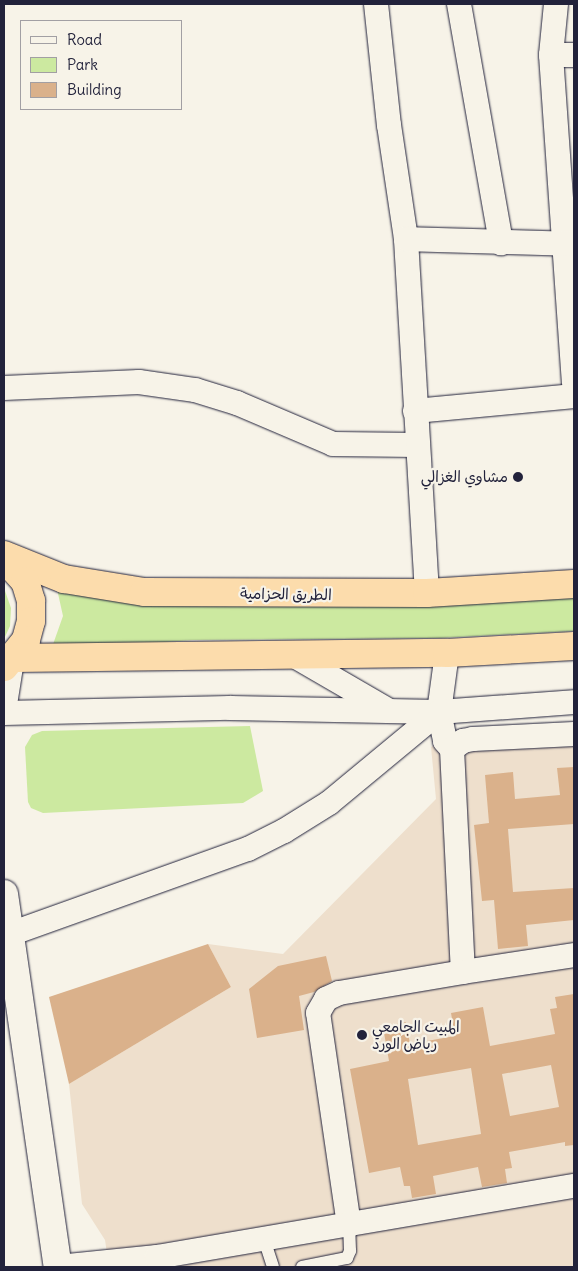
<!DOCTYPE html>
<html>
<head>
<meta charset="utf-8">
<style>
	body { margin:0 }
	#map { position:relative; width:578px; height:1271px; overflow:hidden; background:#f7f3e8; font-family:Delius,"Playpen Sans Arabic",sans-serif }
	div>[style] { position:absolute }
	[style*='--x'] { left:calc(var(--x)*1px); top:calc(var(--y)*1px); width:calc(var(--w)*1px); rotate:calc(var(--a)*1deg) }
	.built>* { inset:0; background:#eedfcc }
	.green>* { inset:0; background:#cce9a0 }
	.building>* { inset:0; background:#dab18b }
	.roads { filter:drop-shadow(0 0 1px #22223b) drop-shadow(0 0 1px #22223b) }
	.service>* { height:12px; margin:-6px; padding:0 6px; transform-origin:6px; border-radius:6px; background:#f7f3e8 }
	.minor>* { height:24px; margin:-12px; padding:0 12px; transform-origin:12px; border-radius:12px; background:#f7f3e8 }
	.secondary>* { height:28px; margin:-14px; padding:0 14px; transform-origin:14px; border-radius:14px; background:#f7f3e8 }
	.trunk>* { height:28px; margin:-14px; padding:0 14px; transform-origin:14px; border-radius:14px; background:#fcdcac }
	.dots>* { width:14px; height:14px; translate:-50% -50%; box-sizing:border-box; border:2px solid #f7f3e8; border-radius:50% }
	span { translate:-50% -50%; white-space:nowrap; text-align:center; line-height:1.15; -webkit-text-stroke:4.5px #f7f3e8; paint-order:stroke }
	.poi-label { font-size:15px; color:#22223b }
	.right { translate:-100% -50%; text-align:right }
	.left { translate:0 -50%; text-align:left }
	.street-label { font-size:15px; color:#22223b }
	.frame { position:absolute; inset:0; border:5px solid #22223b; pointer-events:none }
	.legend { position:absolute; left:20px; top:20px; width:162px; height:90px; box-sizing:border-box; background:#f7f3e8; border:1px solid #a29fa3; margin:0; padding:6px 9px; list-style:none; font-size:15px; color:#22223b }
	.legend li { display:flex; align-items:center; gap:10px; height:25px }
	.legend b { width:25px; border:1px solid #a29fa3 }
</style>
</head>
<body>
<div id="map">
	<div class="built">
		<i style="clip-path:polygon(574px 726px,574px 1267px,109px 1267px,105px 1240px,82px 1204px,69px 1084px,231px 987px,208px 944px,283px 954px,436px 799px,431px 747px,459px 733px)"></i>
	</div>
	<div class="green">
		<i style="clip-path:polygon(4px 588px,11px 608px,10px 626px,4px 639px)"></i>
		<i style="clip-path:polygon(57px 589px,574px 594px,574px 631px,440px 638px,193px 640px,51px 650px,63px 616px)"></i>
		<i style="clip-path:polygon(250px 726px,263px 791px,243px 803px,43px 813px,31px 808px,28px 802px,25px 747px,32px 735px,42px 731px)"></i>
	</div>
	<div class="building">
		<i style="clip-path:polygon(574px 767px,574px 824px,508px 829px,513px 892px,574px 888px,574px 920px,526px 925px,528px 946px,498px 949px,494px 900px,482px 901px,474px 825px,489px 823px,485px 775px,513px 772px,515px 799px,560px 795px,557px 768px)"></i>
		<i style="clip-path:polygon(208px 944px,231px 987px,69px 1084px,49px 997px)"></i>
		<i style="clip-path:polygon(326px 956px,332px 981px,314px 992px,299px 996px,304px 1030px,257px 1038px,249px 989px,278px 966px)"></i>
		<i style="clip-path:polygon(evenodd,574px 994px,574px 1145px,565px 1146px,565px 1142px,509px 1152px,512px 1168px,505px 1169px,507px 1183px,482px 1187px,478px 1167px,433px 1176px,436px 1194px,412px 1198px,410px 1186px,404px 1186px,400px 1167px,369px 1173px,350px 1069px,389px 1061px,383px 1027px,406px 1022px,410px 1044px,455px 1036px,451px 1013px,483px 1007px,490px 1046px,555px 1034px,550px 1009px,557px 1008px,555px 997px,574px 994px,551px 1065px,559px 1107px,510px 1116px,502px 1074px,551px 1065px,574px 994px,471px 1068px,481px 1134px,418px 1145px,408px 1079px,471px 1068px)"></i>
	</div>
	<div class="roads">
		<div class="service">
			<i style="--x:264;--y:1239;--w:29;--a:72"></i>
			<i style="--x:302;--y:1267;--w:46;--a:-11.3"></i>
			<i style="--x:347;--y:1258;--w:8;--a:-67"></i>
			<i style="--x:350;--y:1251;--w:26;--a:-92"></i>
		</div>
		<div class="minor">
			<i style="--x:376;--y:4;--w:122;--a:83.9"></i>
			<i style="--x:389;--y:125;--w:115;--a:81.5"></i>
			<i style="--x:459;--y:4;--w:243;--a:80"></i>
			<i style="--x:556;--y:4;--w:51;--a:95.6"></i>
			<i style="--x:551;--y:55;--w:328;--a:86"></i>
			<i style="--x:551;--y:55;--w:23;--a:0"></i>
			<i style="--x:4;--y:388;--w:135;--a:-2.5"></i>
			<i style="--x:139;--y:382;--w:57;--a:8.1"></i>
			<i style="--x:195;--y:390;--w:44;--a:17.2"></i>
			<i style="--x:237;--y:403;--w:104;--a:23.1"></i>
			<i style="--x:333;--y:444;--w:84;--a:0.7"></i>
			<i style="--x:415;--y:411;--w:160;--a:-5.4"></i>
			<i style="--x:427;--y:593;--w:355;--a:-93.4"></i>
			<i style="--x:406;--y:239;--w:168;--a:1.7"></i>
			<i style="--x:447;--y:653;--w:60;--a:97.7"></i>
			<i style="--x:439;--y:712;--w:30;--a:78"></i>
			<i style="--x:445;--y:741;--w:11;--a:49"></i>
			<i style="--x:452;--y:749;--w:223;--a:87.2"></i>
			<i style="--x:463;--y:972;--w:112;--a:-8.7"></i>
			<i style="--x:291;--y:654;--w:110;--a:30.1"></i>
			<i style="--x:4;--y:713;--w:226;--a:-1.3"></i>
			<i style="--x:230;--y:708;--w:209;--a:1.1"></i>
			<i style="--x:439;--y:712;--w:135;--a:-4.2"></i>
			<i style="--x:452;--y:749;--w:14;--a:-36"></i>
			<i style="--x:463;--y:741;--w:10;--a:-11"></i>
			<i style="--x:473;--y:739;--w:101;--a:-2.8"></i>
			<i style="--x:10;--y:934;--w:253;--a:-19.7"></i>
			<i style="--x:248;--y:849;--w:40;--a:-26.6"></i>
			<i style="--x:284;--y:831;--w:53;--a:-31.9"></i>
			<i style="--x:329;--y:803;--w:143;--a:-39.6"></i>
			<i style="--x:349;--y:1225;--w:214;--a:-98.3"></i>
			<i style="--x:318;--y:1013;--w:16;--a:-60"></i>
			<i style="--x:326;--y:999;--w:14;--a:-25"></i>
			<i style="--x:339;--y:993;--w:126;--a:-9.6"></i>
			<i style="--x:58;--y:1267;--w:100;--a:-5.8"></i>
			<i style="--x:157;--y:1257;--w:423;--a:-9.7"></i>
		</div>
		<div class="secondary">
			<i style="--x:4;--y:698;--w:36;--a:-81"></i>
			<i style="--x:4;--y:894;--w:377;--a:81.8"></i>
		</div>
		<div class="trunk">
			<i style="--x:4;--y:555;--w:65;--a:21.8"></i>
			<i style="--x:64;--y:579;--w:81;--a:9.2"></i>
			<i style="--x:144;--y:592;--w:283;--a:0.2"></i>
			<i style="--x:427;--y:593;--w:147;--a:-3.5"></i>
			<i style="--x:4;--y:558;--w:31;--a:48"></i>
			<i style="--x:25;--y:581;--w:21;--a:73"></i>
			<i style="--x:31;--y:601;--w:20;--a:90"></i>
			<i style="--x:31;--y:621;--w:20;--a:105"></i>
			<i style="--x:26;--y:640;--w:35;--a:129"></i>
			<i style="--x:15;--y:658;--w:432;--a:-0.7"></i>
			<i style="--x:447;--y:653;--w:127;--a:-3.2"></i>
		</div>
	</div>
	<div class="dots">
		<i style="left:518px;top:477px;background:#22223b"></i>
		<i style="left:362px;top:1035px;background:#22223b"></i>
	</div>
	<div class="poi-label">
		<span class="right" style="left:508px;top:477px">مشاوي الغزالي</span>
		<span class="left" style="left:372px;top:1035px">المبيت الجامعي<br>رياض الورد</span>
	</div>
	<div class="street-label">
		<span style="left:286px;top:594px;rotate:1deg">الطريق الحزامية</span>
	</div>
	<div class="frame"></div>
	<ul class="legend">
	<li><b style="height:6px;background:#f7f3e8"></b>Road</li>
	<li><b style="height:14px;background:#cce9a0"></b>Park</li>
	<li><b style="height:14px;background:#dab18b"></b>Building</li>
	</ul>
</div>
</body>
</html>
